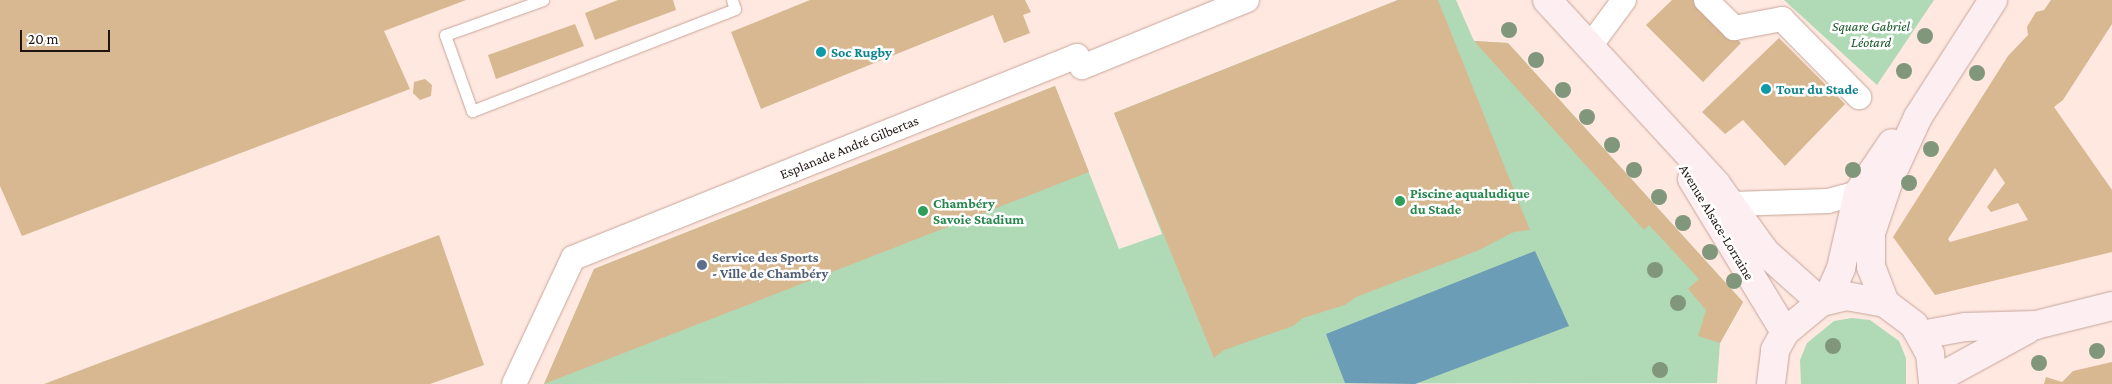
<!DOCTYPE html>
<html>
<head>
<meta charset="utf-8">
<style>
	body { margin:0 }
	#map { position:relative; width:2112px; height:384px; overflow:hidden; background:#fee8e0; font-family:"Crimson Pro",serif }
	div>[style] { position:absolute }
	[style*='--x'] { left:calc(var(--x)*1px); top:calc(var(--y)*1px); width:calc(var(--w)*1px); rotate:calc(var(--a)*1deg) }
	.green>* { inset:0; background:#b0dab6 }
	.water>* { inset:0; background:#6b9db7 }
	.building>* { inset:0; background:#d8b890 }
	.roads { filter:drop-shadow(0 0 1px #c7a599) drop-shadow(0 0 1px #c7a599) }
	.lane>* { height:11px; margin:-5.5px; padding:0 5.5px; transform-origin:5.5px; border-radius:5.5px; background:#fff }
	.street>* { height:24px; margin:-12px; padding:0 12px; transform-origin:12px; border-radius:12px; background:#fff }
	.secondary>* { height:28px; margin:-14px; padding:0 14px; transform-origin:14px; border-radius:14px; background:#fdeef2 }
	.trees>* { width:16px; height:16px; margin:-8px; border-radius:50%; background:#80977b }
	.dots>* { width:14px; height:14px; translate:-50% -50%; box-sizing:border-box; border:2px solid #fff; border-radius:50% }
	span { translate:-50% -50%; white-space:nowrap; text-align:center; line-height:1.15; -webkit-text-stroke:5px #fff; paint-order:stroke }
	.park-label { font-size:14px; color:#185528; font-style:italic }
	.culture-label { font-size:14px; color:#0d838f; font-weight:700 }
	.left { translate:0 -50%; text-align:left }
	.street-label { font-size:14px; color:#201410 }
	.leisure-label { font-size:14px; color:#27864d; font-weight:700 }
	.service-label { font-size:14px; color:#4e5e75; font-weight:700 }
	.scale { position:absolute; left:20px; top:30px; width:90px; height:22px; box-sizing:border-box; border:2px solid #201410; border-top:0; padding-left:6px; font-size:15px; line-height:18px; white-space:nowrap; color:#201410; -webkit-text-stroke:4px #fff; paint-order:stroke }
</style>
</head>
<body>
<div id="map">
	<div class="green">
		<i style="clip-path:polygon(1398px 0,1456px 0,1474px 41px,1508px 43px,1743px 302px,1720px 343px,1717px 383px,544px 384px,594px 269px,1055px 86px,1119px 249px,1162px 234px,1114px 113px)"></i>
		<i style="clip-path:polygon(1784px 0,1934px 0,1877px 85px)"></i>
		<i style="clip-path:polygon(1852px 318px,1870px 320px,1899px 341px,1906px 358px,1906px 384px,1801px 384px,1800px 360px,1807px 343px,1834px 321px)"></i>
	</div>
	<div class="water">
		<i style="clip-path:polygon(1535px 251px,1569px 326px,1415px 384px,1345px 383px,1326px 334px)"></i>
	</div>
	<div class="building">
		<i style="clip-path:polygon(0 0,466px 0,384px 31px,410px 89px,22px 236px,0 186px)"></i>
		<i style="clip-path:polygon(618px 0,673px 0,676px 10px,595px 40px,585px 13px)"></i>
		<i style="clip-path:polygon(810px 0,1025px 0,1031px 12px,1023px 15px,1030px 33px,1004px 43px,993px 15px,761px 109px,731px 32px)"></i>
		<i style="clip-path:polygon(1398px 0,1438px 0,1530px 230px,1514px 232px,1477px 251px,1356px 297px,1345px 305px,1303px 318px,1293px 326px,1224px 350px,1214px 358px,1114px 113px)"></i>
		<i style="clip-path:polygon(1672px 0,1698px 0,1741px 43px,1703px 82px,1646px 25px)"></i>
		<i style="clip-path:polygon(evenodd,2051px 0,2112px 0,2112px 24px,2063px 100px,2054px 107px,2112px 190px,2112px 252px,1935px 295px,1893px 237px,2008px 56px,2028px 35px,2027px 27px,2036px 12px,2044px 10px,2051px 0,1995px 168px,2005px 183px,1987px 207px,1991px 212px,2018px 203px,2028px 220px,1950px 242px,1948px 239px,1995px 168px)"></i>
		<i style="clip-path:polygon(575px 24px,584px 46px,496px 79px,488px 55px)"></i>
		<i style="clip-path:polygon(1779px 38px,1845px 104px,1785px 166px,1743px 120px,1725px 134px,1702px 112px)"></i>
		<i style="clip-path:polygon(1474px 41px,1508px 43px,1743px 302px,1720px 343px,1698px 336px,1706px 310px,1688px 289px,1699px 279px,1649px 225px,1644px 230px)"></i>
		<i style="clip-path:polygon(425px 79px,432px 85px,431px 96px,420px 100px,413px 93px,414px 82px)"></i>
		<i style="clip-path:polygon(1055px 86px,1089px 172px,544px 384px,594px 269px)"></i>
		<i style="clip-path:polygon(439px 235px,484px 365px,430px 384px,44px 384px)"></i>
		<i style="clip-path:polygon(2112px 362px,2112px 384px,2044px 384px,2046px 377px,2062px 382px,2073px 371px)"></i>
	</div>
	<div class="roads">
		<div class="lane">
			<i style="--x:543;--y:0;--w:104;--a:160.3"></i>
			<i style="--x:445;--y:35;--w:81;--a:70.4"></i>
			<i style="--x:472;--y:111;--w:282;--a:-21.2"></i>
			<i style="--x:735;--y:9;--w:9;--a:-108"></i>
		</div>
		<div class="street">
			<i style="--x:1706;--y:0;--w:40;--a:45"></i>
			<i style="--x:1734;--y:28;--w:49;--a:-10.6"></i>
			<i style="--x:1782;--y:19;--w:110;--a:45.4"></i>
			<i style="--x:1590;--y:46;--w:57;--a:-53.5"></i>
			<i style="--x:1733;--y:204;--w:95;--a:-1.8"></i>
			<i style="--x:1828;--y:201;--w:31;--a:-15"></i>
			<i style="--x:514;--y:384;--w:139;--a:-64.9"></i>
			<i style="--x:573;--y:258;--w:543;--a:-21.84"></i>
			<i style="--x:1077;--y:56;--w:12;--a:66"></i>
			<i style="--x:1082;--y:67;--w:178;--a:-22.1"></i>
		</div>
		<div class="secondary">
			<i style="--x:1547;--y:0;--w:250;--a:47.4"></i>
			<i style="--x:1716;--y:184;--w:85;--a:54.1"></i>
			<i style="--x:1766;--y:253;--w:74;--a:41.7"></i>
			<i style="--x:1692;--y:179;--w:179;--a:58.7"></i>
			<i style="--x:1827;--y:300;--w:35;--a:-66"></i>
			<i style="--x:1841;--y:268;--w:77;--a:-77.2"></i>
			<i style="--x:1858;--y:193;--w:60;--a:-55.8"></i>
			<i style="--x:1885;--y:303;--w:39;--a:-111"></i>
			<i style="--x:1871;--y:267;--w:34;--a:-90"></i>
			<i style="--x:1871;--y:233;--w:56;--a:-71.2"></i>
			<i style="--x:1889;--y:180;--w:69;--a:-65.3"></i>
			<i style="--x:1918;--y:117;--w:139;--a:-57.3"></i>
			<i style="--x:1921;--y:335;--w:45;--a:-10.3"></i>
			<i style="--x:1965;--y:327;--w:71;--a:-1.6"></i>
			<i style="--x:2036;--y:325;--w:78;--a:-14"></i>
			<i style="--x:1933;--y:381;--w:108;--a:-28.7"></i>
			<i style="--x:1771;--y:384;--w:34;--a:-83"></i>
			<i style="--x:1775;--y:350;--w:21;--a:-61"></i>
			<i style="--x:1785;--y:332;--w:47;--a:-39.8"></i>
			<i style="--x:1821;--y:302;--w:26;--a:-13"></i>
			<i style="--x:1846;--y:296;--w:40;--a:10"></i>
			<i style="--x:1885;--y:303;--w:36;--a:37"></i>
			<i style="--x:1914;--y:325;--w:33;--a:61"></i>
			<i style="--x:1930;--y:354;--w:30;--a:84"></i>
		</div>
	</div>
	<div class="trees">
		<i style="left:1509px;top:30px"></i>
		<i style="left:1925px;top:36px"></i>
		<i style="left:1536px;top:60px"></i>
		<i style="left:1904px;top:71px"></i>
		<i style="left:1977px;top:73px"></i>
		<i style="left:1563px;top:90px"></i>
		<i style="left:1587px;top:117px"></i>
		<i style="left:1612px;top:145px"></i>
		<i style="left:1931px;top:149px"></i>
		<i style="left:1634px;top:170px"></i>
		<i style="left:1853px;top:170px"></i>
		<i style="left:1909px;top:183px"></i>
		<i style="left:1659px;top:197px"></i>
		<i style="left:1683px;top:223px"></i>
		<i style="left:1710px;top:252px"></i>
		<i style="left:1655px;top:270px"></i>
		<i style="left:1734px;top:281px"></i>
		<i style="left:1678px;top:303px"></i>
		<i style="left:1833px;top:346px"></i>
		<i style="left:2097px;top:351px"></i>
		<i style="left:2039px;top:363px"></i>
		<i style="left:1660px;top:370px"></i>
	</div>
	<div class="dots">
		<i style="left:821px;top:52px;background:#0f9aa8"></i>
		<i style="left:1766px;top:89px;background:#0f9aa8"></i>
		<i style="left:1400px;top:201px;background:#2e9e5b"></i>
		<i style="left:923px;top:211px;background:#2e9e5b"></i>
		<i style="left:702px;top:265px;background:#5c6f8a"></i>
	</div>
	<div class="park-label">
		<span style="left:1871px;top:34px">Square Gabriel<br>Léotard</span>
	</div>
	<div class="culture-label">
		<span class="left" style="left:831px;top:52px">Soc Rugby</span>
		<span class="left" style="left:1776px;top:89px">Tour du Stade</span>
	</div>
	<div class="street-label">
		<span style="left:849px;top:147px;rotate:-22deg">Esplanade André Gilbertas</span>
		<span style="left:1717px;top:222px;rotate:59deg">Avenue Alsace-Lorraine</span>
	</div>
	<div class="leisure-label">
		<span class="left" style="left:1410px;top:201px">Piscine aqualudique<br>du Stade</span>
		<span class="left" style="left:933px;top:211px">Chambéry<br>Savoie Stadium</span>
	</div>
	<div class="service-label">
		<span class="left" style="left:712px;top:265px">Service des Sports<br>- Ville de Chambéry</span>
	</div>
	<div class="scale">20 m</div>
</div>
</body>
</html>
